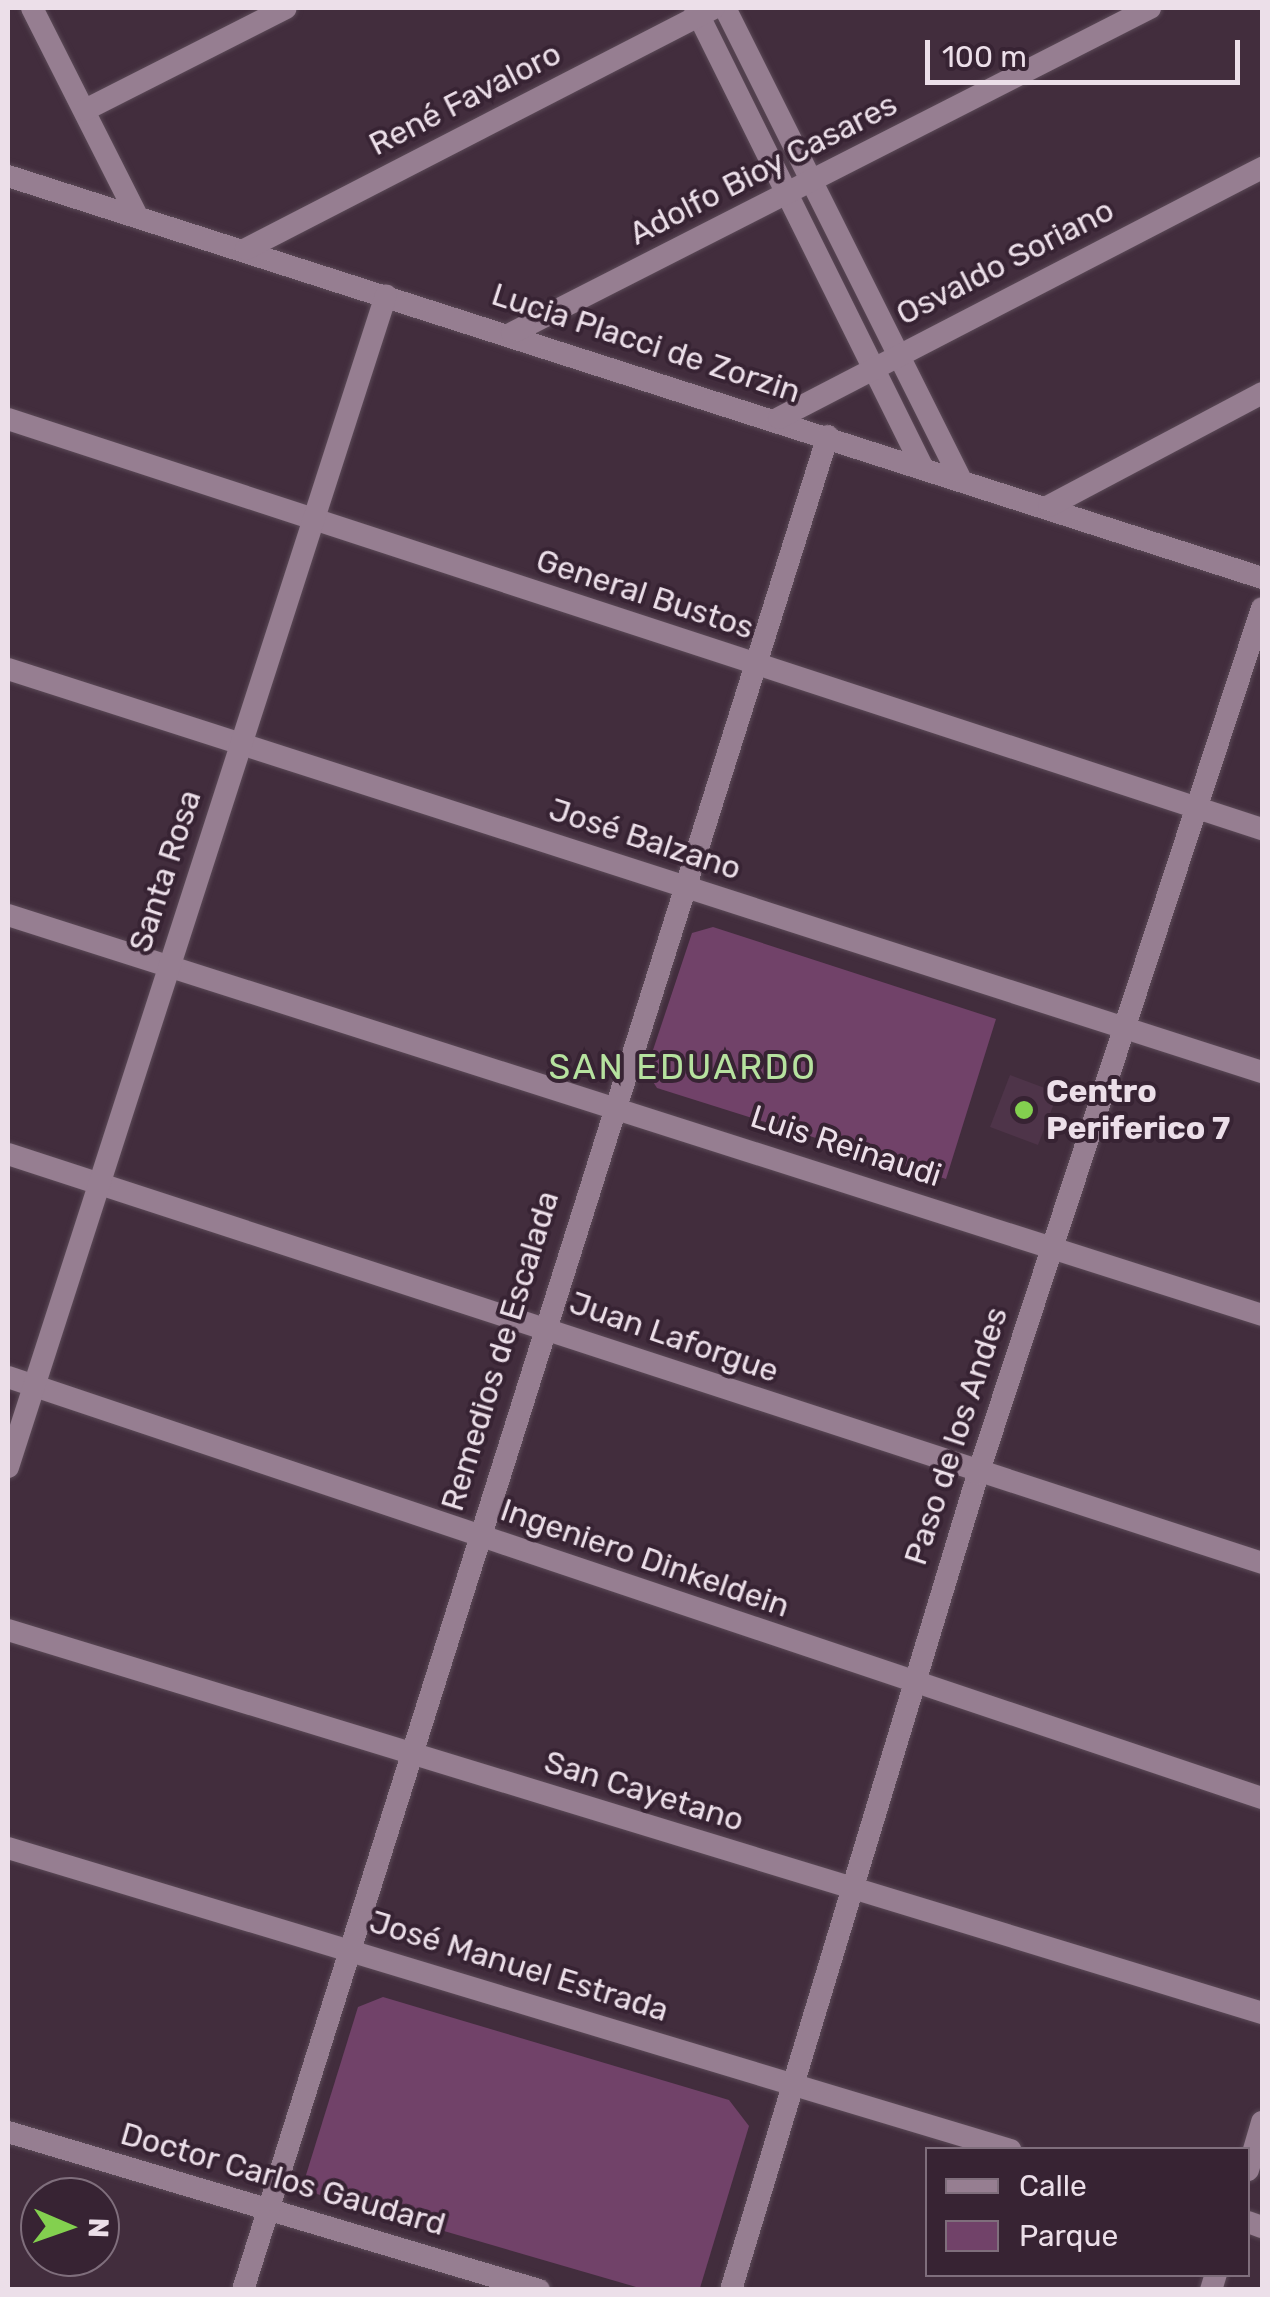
<!DOCTYPE html>
<html>
<head>
<meta charset="utf-8">
<style>
	body { margin:0 }
	#map { position:relative; width:1270px; height:2297px; overflow:hidden; background:#422d3d; font-family:Rubik,sans-serif }
	div>[style] { position:absolute }
	[style*='--x'] { left:calc(var(--x)*1px); top:calc(var(--y)*1px); width:calc(var(--w)*1px); rotate:calc(var(--a)*1deg) }
	.built>* { inset:0; background:#4e3449 }
	.green>* { inset:0; background:#714269 }
	.roads { filter:drop-shadow(0 0 2px #5b4a57) drop-shadow(0 0 2px #5b4a57) }
	.street>* { height:22px; margin:-11px; padding:0 11px; transform-origin:11px; border-radius:11px; background:#967e91 }
	.dots>* { width:28px; height:28px; translate:-50% -50%; box-sizing:border-box; border:5px solid #372333; border-radius:50% }
	span { translate:-50% -50%; white-space:nowrap; text-align:center; line-height:1.15; -webkit-text-stroke:8px #372333; paint-order:stroke }
	.street-label { font-size:32px; color:#ecdfe9 }
	.poi-label { font-size:32px; color:#ecdfe9; font-weight:700 }
	.left { translate:0 -50%; text-align:left }
	.neighbourhood-label { font-size:35px; color:#b6e29f; letter-spacing:2.5px }
	.frame { position:absolute; inset:0; border:10px solid #ecdfe9; pointer-events:none }
	.legend { position:absolute; left:925px; top:2147px; width:325px; height:130px; box-sizing:border-box; background:#372333; border:2px solid #7f6e7c; margin:0; padding:12px 18px; list-style:none; font-size:30px; color:#ecdfe9 }
	.legend li { display:flex; align-items:center; gap:20px; height:50px }
	.legend b { width:50px; border:2px solid #7f6e7c }
	.north { position:absolute; left:20px; top:2177px; width:100px; height:100px; box-sizing:border-box; background:#372333; border:2px solid #7f6e7c; border-radius:50%; rotate:92deg; font-size:28px; font-weight:700; line-height:40px; text-align:center; color:#ecdfe9 }
	.north::after { content:''; display:block; margin:auto; width:35px; height:45px; background:#83d04f; clip-path:polygon(50% 0,100% 100%,50% 72%,0 100%) }
	.scale { position:absolute; left:925px; top:40px; width:315px; height:45px; box-sizing:border-box; border:5px solid #ecdfe9; border-top:0; padding-left:12px; font-size:30px; line-height:35px; white-space:nowrap; color:#ecdfe9; -webkit-text-stroke:8px #372333; paint-order:stroke }
</style>
</head>
<body>
<div id="map">
	<div class="built">
		<i style="clip-path:polygon(1010px 1075px,1058px 1093px,1038px 1145px,990px 1127px)"></i>
	</div>
	<div class="green">
		<i style="clip-path:polygon(713px 927px,996px 1019px,946px 1179px,657px 1088px,646px 1071px,692px 933px)"></i>
		<i style="clip-path:polygon(383px 1997px,729px 2100px,749px 2126px,700px 2288px,643px 2289px,317px 2194px,306px 2175px,358px 2007px)"></i>
	</div>
	<div class="roads">
		<div class="street">
			<i style="--x:32;--y:8;--w:233;--a:63.2"></i>
			<i style="--x:695;--y:8;--w:511;--a:63.64"></i>
			<i style="--x:725;--y:8;--w:525;--a:63.43"></i>
			<i style="--x:85;--y:110;--w:225;--a:-26.9"></i>
			<i style="--x:8;--y:176;--w:1317;--a:17.77"></i>
			<i style="--x:246;--y:249;--w:526;--a:-27.25"></i>
			<i style="--x:512;--y:333;--w:716;--a:-26.99"></i>
			<i style="--x:779;--y:418;--w:544;--a:-27.37"></i>
			<i style="--x:8;--y:419;--w:1319;--a:18.11"></i>
			<i style="--x:1049;--y:506;--w:241;--a:-27.9"></i>
			<i style="--x:8;--y:669;--w:1317;--a:17.82"></i>
			<i style="--x:8;--y:915;--w:1316;--a:17.69"></i>
			<i style="--x:8;--y:1154;--w:1319;--a:18.06"></i>
			<i style="--x:8;--y:1377;--w:1323;--a:18.56"></i>
			<i style="--x:8;--y:1467;--w:1231;--a:-72.12"></i>
			<i style="--x:8;--y:1630;--w:1311;--a:16.98"></i>
			<i style="--x:8;--y:1848;--w:1047;--a:16.77"></i>
			<i style="--x:8;--y:2132;--w:554;--a:16.57"></i>
			<i style="--x:1248;--y:2170;--w:50;--a:-73.7"></i>
			<i style="--x:1248;--y:2222;--w:15;--a:20"></i>
			<i style="--x:243;--y:2290;--w:1944;--a:-72.49"></i>
			<i style="--x:731;--y:2290;--w:853;--a:-73.16"></i>
			<i style="--x:978;--y:1474;--w:911;--a:-71.84"></i>
			<i style="--x:1211;--y:2290;--w:17;--a:-73"></i>
		</div>
	</div>
	<div class="dots">
		<i style="left:1024px;top:1110px;background:#83d04f"></i>
	</div>
	<div class="street-label">
		<span style="left:465px;top:99px;rotate:-27deg">René Favaloro</span>
		<span style="left:763px;top:169px;rotate:-27deg">Adolfo Bioy Casares</span>
		<span style="left:1005px;top:262px;rotate:-27deg">Osvaldo Soriano</span>
		<span style="left:646px;top:343px;rotate:18deg">Lucia Placci de Zorzin</span>
		<span style="left:645px;top:594px;rotate:18deg">General Bustos</span>
		<span style="left:645px;top:839px;rotate:18deg">José Balzano</span>
		<span style="left:165px;top:871px;rotate:-72deg">Santa Rosa</span>
		<span style="left:846px;top:1146px;rotate:18deg">Luis Reinaudi</span>
		<span style="left:674px;top:1337px;rotate:19deg">Juan Laforgue</span>
		<span style="left:500px;top:1351px;rotate:-73deg">Remedios de Escalada</span>
		<span style="left:956px;top:1436px;rotate:-72deg">Paso de los Andes</span>
		<span style="left:645px;top:1558px;rotate:19deg">Ingeniero Dinkeldein</span>
		<span style="left:644px;top:1791px;rotate:17deg">San Cayetano</span>
		<span style="left:519px;top:1966px;rotate:17deg">José Manuel Estrada</span>
		<span style="left:283px;top:2179px;rotate:16deg">Doctor Carlos Gaudard</span>
	</div>
	<div class="poi-label">
		<span class="left" style="left:1046px;top:1110px">Centro<br>Periferico 7</span>
	</div>
	<div class="neighbourhood-label">
		<span style="left:683px;top:1067px">SAN EDUARDO</span>
	</div>
	<div class="frame"></div>
	<ul class="legend">
	<li><b style="height:12px;background:#967e91"></b>Calle</li>
	<li><b style="height:28px;background:#714269"></b>Parque</li>
	</ul>
	<div class="north">N</div>
	<div class="scale">100 m</div>
</div>
</body>
</html>
